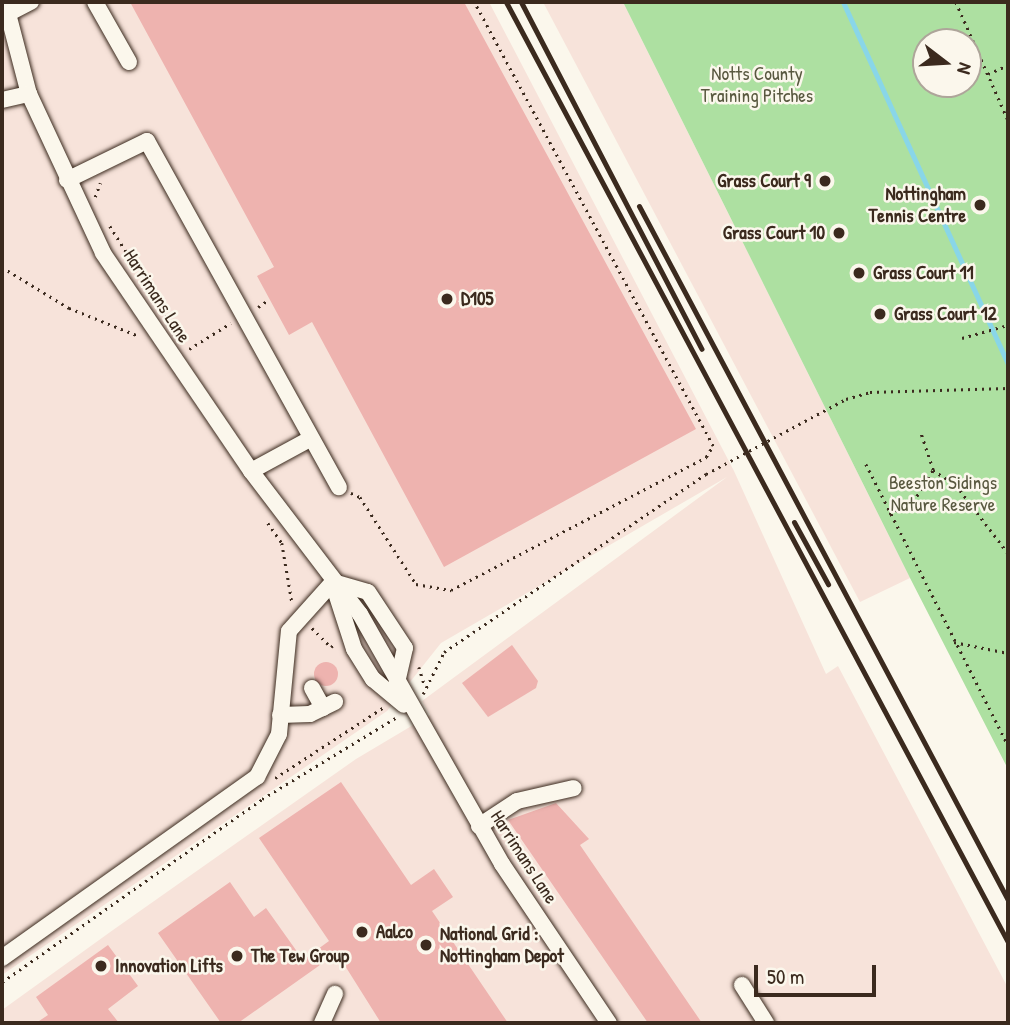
<!DOCTYPE html>
<html>
<head>
<meta charset="utf-8">
<style>
	body { margin:0 }
	#map { position:relative; width:1010px; height:1025px; overflow:hidden; background:#fbf7ec; font-family:"Patrick Hand",sans-serif }
	div>[style] { position:absolute }
	[style*='--x'] { left:calc(var(--x)*1px); top:calc(var(--y)*1px); width:calc(var(--w)*1px); rotate:calc(var(--a)*1deg) }
	.built>* { inset:0; background:#f7e3da }
	.green>* { inset:0; background:#ade0a1 }
	.stream>* { height:5px; margin:-2.5px; padding:0 2.5px; transform-origin:2.5px; border-radius:2.5px; background:#89d6e8 }
	.building>* { inset:0; background:#eeb3af }
	.round { border-radius:50% }
	.path>* { height:2.5px; margin-top:-1.25px; transform-origin:0; background:repeating-linear-gradient(90deg,#3b2a1e 0 2px,transparent 0 7px) }
	.roads { filter:drop-shadow(0 0 2px #3b2a1e) drop-shadow(0 0 2px #3b2a1e) }
	.minor>* { height:16px; margin:-8px; padding:0 8px; transform-origin:8px; border-radius:8px; background:#fbf7ec }
	.rail>* { height:5px; margin:-2.5px; padding:0 2.5px; transform-origin:2.5px; border-radius:2.5px; background:#3b2a1e }
	.path-bridge>* { height:2.5px; margin-top:-1.25px; transform-origin:0; background:repeating-linear-gradient(90deg,#3b2a1e 0 2px,transparent 0 7px) }
	.dots>* { width:19px; height:19px; translate:-50% -50%; box-sizing:border-box; border:4px solid #fbf7ec; border-radius:50% }
	span { translate:-50% -50%; white-space:nowrap; text-align:center; line-height:1.15; -webkit-text-stroke:5px #fbf7ec; paint-order:stroke }
	.park-label { font-size:19px; color:#58583f }
	.poi-label { font-size:19px; color:#3b2a1e; font-weight:700 }
	.right { translate:-100% -50%; text-align:right }
	.left { translate:0 -50%; text-align:left }
	.street-label { font-size:19px; color:#3b2a1e }
	.frame { position:absolute; inset:0; border:4px solid #3b2a1e; pointer-events:none }
	.north { position:absolute; left:912px; top:28px; width:70px; height:70px; box-sizing:border-box; background:#fbf7ec; border:2px solid #aea59a; border-radius:50%; rotate:107deg; font-size:19px; font-weight:700; line-height:28px; text-align:center; color:#3b2a1e }
	.north::after { content:''; display:block; margin:auto; width:24px; height:32px; background:#3b2a1e; clip-path:polygon(50% 0,100% 100%,50% 72%,0 100%) }
	.scale { position:absolute; left:754px; top:965px; width:122px; height:32px; box-sizing:border-box; border:4px solid #3b2a1e; border-top:0; padding-left:9px; font-size:21px; line-height:24px; white-space:nowrap; color:#3b2a1e; -webkit-text-stroke:5px #fbf7ec; paint-order:stroke }
</style>
</head>
<body>
<div id="map">
	<div class="built">
		<i style="clip-path:polygon(2px 2px,489px 2px,734px 471px,826px 674px,838px 666px,1008px 988px,1008px 1023px,2px 1023px,2px 1010px,113px 930px,356px 759px,430px 715px,422px 701px,727px 477px,441px 643px,387px 711px,2px 975px)"></i>
		<i style="clip-path:polygon(543px 2px,623px 2px,910px 578px,860px 602px)"></i>
	</div>
	<div class="green">
		<i style="clip-path:polygon(evenodd,623px 2px,1008px 2px,1008px 769px,910px 578px,623px 2px,926px 42px,968px 42px,968px 84px,926px 84px,926px 42px)"></i>
	</div>
	<div class="stream">
		<i style="--x:843;--y:2;--w:398;--a:65.5"></i>
	</div>
	<div class="building">
		<i style="clip-path:polygon(130px 2px,464px 2px,696px 429px,444px 567px,312px 322px,289px 335px,257px 276px,274px 267px)"></i>
		<i style="clip-path:polygon(512px 645px,538px 681px,536px 688px,488px 717px,462px 683px)"></i>
		<i class="round" style="left:314px;top:662px;width:24px;height:24px"></i>
		<i style="clip-path:polygon(341px 782px,411px 885px,434px 869px,453px 897px,432px 911px,508px 1023px,381px 1023px,337px 953px,238px 1023px,221px 1023px,158px 933px,230px 882px,254px 917px,266px 908px,303px 960px,329px 941px,259px 838px)"></i>
		<i style="clip-path:polygon(556px 803px,589px 839px,580px 845px,702px 1023px,648px 1023px,508px 820px)"></i>
		<i style="clip-path:polygon(108px 945px,138px 986px,108px 1009px,119px 1023px,36px 1023px,48px 1015px,36px 997px)"></i>
	</div>
	<div class="path">
		<i style="--x:956;--y:2;--w:129;--a:66.2"></i>
		<i style="--x:988;--y:74;--w:22;--a:-24"></i>
		<i style="--x:95;--y:197;--w:15;--a:-70"></i>
		<i style="--x:110;--y:226;--w:112;--a:57.7"></i>
		<i style="--x:2;--y:267;--w:79;--a:31.5"></i>
		<i style="--x:69;--y:308;--w:75;--a:21.8"></i>
		<i style="--x:258;--y:307;--w:11;--a:-34"></i>
		<i style="--x:962;--y:338;--w:48;--a:-15.8"></i>
		<i style="--x:189;--y:349;--w:49;--a:-31.8"></i>
		<i style="--x:846;--y:399;--w:25;--a:-16"></i>
		<i style="--x:870;--y:392;--w:138;--a:-1.7"></i>
		<i style="--x:866;--y:464;--w:315;--a:63.2"></i>
		<i style="--x:933;--y:470;--w:27;--a:33"></i>
		<i style="--x:956;--y:485;--w:86;--a:52.6"></i>
		<i style="--x:351;--y:493;--w:10;--a:24"></i>
		<i style="--x:360;--y:497;--w:103;--a:57.2"></i>
		<i style="--x:416;--y:584;--w:36;--a:10"></i>
		<i style="--x:451;--y:590;--w:288;--a:-27.5"></i>
		<i style="--x:706;--y:457;--w:13;--a:-58"></i>
		<i style="--x:713;--y:446;--w:504;--a:-118.29"></i>
		<i style="--x:889;--y:514;--w:27;--a:-27"></i>
		<i style="--x:913;--y:502;--w:38;--a:-58"></i>
		<i style="--x:933;--y:470;--w:41;--a:-108.4"></i>
		<i style="--x:268;--y:523;--w:24;--a:55"></i>
		<i style="--x:282;--y:543;--w:60;--a:80.4"></i>
		<i style="--x:312;--y:628;--w:27;--a:45"></i>
		<i style="--x:331;--y:647;--w:6;--a:-39"></i>
		<i style="--x:954;--y:642;--w:55;--a:11.5"></i>
		<i style="--x:419;--y:667;--w:21;--a:73"></i>
		<i style="--x:423;--y:694;--w:47;--a:-63.4"></i>
		<i style="--x:444;--y:652;--w:317;--a:-34.2"></i>
		<i style="--x:275;--y:778;--w:130;--a:-33.1"></i>
		<i style="--x:2;--y:982;--w:318;--a:-35.1"></i>
		<i style="--x:262;--y:799;--w:156;--a:-31.3"></i>
	</div>
	<div class="roads">
		<div class="minor">
			<i style="--x:5;--y:2;--w:95;--a:75.4"></i>
			<i style="--x:29;--y:94;--w:175;--a:65"></i>
			<i style="--x:103;--y:253;--w:263;--a:55.8"></i>
			<i style="--x:251;--y:471;--w:180;--a:52.7"></i>
			<i style="--x:360;--y:614;--w:288;--a:60.4"></i>
			<i style="--x:502;--y:864;--w:192;--a:56.1"></i>
			<i style="--x:95;--y:2;--w:69;--a:60.5"></i>
			<i style="--x:7;--y:14;--w:27;--a:-27"></i>
			<i style="--x:2;--y:100;--w:28;--a:-13"></i>
			<i style="--x:67;--y:180;--w:89;--a:-26"></i>
			<i style="--x:147;--y:141;--w:396;--a:61"></i>
			<i style="--x:251;--y:471;--w:67;--a:-28.5"></i>
			<i style="--x:333;--y:582;--w:36;--a:16"></i>
			<i style="--x:368;--y:592;--w:67;--a:56.5"></i>
			<i style="--x:405;--y:648;--w:37;--a:103"></i>
			<i style="--x:334;--y:587;--w:65;--a:72.1"></i>
			<i style="--x:354;--y:649;--w:36;--a:58"></i>
			<i style="--x:373;--y:679;--w:40;--a:40"></i>
			<i style="--x:312;--y:688;--w:23;--a:61"></i>
			<i style="--x:280;--y:715;--w:30;--a:-2"></i>
			<i style="--x:310;--y:714;--w:28;--a:-26"></i>
			<i style="--x:479;--y:826;--w:45;--a:-33.3"></i>
			<i style="--x:517;--y:801;--w:58;--a:-12.8"></i>
			<i style="--x:2;--y:958;--w:313;--a:-35.4"></i>
			<i style="--x:257;--y:777;--w:48;--a:-62.9"></i>
			<i style="--x:279;--y:734;--w:103;--a:-84.5"></i>
			<i style="--x:289;--y:631;--w:66;--a:-48.1"></i>
			<i style="--x:742;--y:985;--w:45;--a:57.7"></i>
			<i style="--x:322;--y:1023;--w:32;--a:-66"></i>
		</div>
	</div>
	<div class="rail">
		<i style="--x:506;--y:2;--w:1066;--a:61.9"></i>
		<i style="--x:521;--y:2;--w:391;--a:62.5"></i>
		<i style="--x:639;--y:206;--w:786;--a:62"></i>
		<i style="--x:794;--y:522;--w:71;--a:61.3"></i>
	</div>
	<div class="path-bridge">
		<i style="--x:706;--y:474;--w:159;--a:-28.2"></i>
	</div>
	<div class="dots">
		<i style="left:825px;top:181px;background:#3b2a1e"></i>
		<i style="left:980px;top:205px;background:#3b2a1e"></i>
		<i style="left:839px;top:233px;background:#3b2a1e"></i>
		<i style="left:859px;top:273px;background:#3b2a1e"></i>
		<i style="left:447px;top:299px;background:#3b2a1e"></i>
		<i style="left:880px;top:314px;background:#3b2a1e"></i>
		<i style="left:362px;top:932px;background:#3b2a1e"></i>
		<i style="left:426px;top:945px;background:#3b2a1e"></i>
		<i style="left:237px;top:956px;background:#3b2a1e"></i>
		<i style="left:101px;top:966px;background:#3b2a1e"></i>
	</div>
	<div class="park-label">
		<span style="left:757px;top:85px">Notts County<br>Training Pitches</span>
		<span style="left:943px;top:494px">Beeston Sidings<br>Nature Reserve</span>
	</div>
	<div class="poi-label">
		<span class="right" style="left:811px;top:181px">Grass Court 9</span>
		<span class="right" style="left:966px;top:205px">Nottingham<br>Tennis Centre</span>
		<span class="right" style="left:825px;top:233px">Grass Court 10</span>
		<span class="left" style="left:873px;top:273px">Grass Court 11</span>
		<span class="left" style="left:461px;top:299px">D105</span>
		<span class="left" style="left:894px;top:314px">Grass Court 12</span>
		<span class="left" style="left:376px;top:932px">Aalco</span>
		<span class="left" style="left:440px;top:945px">National Grid :<br>Nottingham Depot</span>
		<span class="left" style="left:251px;top:956px">The Tew Group</span>
		<span class="left" style="left:115px;top:966px">Innovation Lifts</span>
	</div>
	<div class="street-label">
		<span style="left:157px;top:296px;rotate:57deg">Harrimans Lane</span>
		<span style="left:524px;top:857px;rotate:57deg">Harrimans Lane</span>
	</div>
	<div class="frame"></div>
	<div class="north">N</div>
	<div class="scale">50 m</div>
</div>
</body>
</html>
